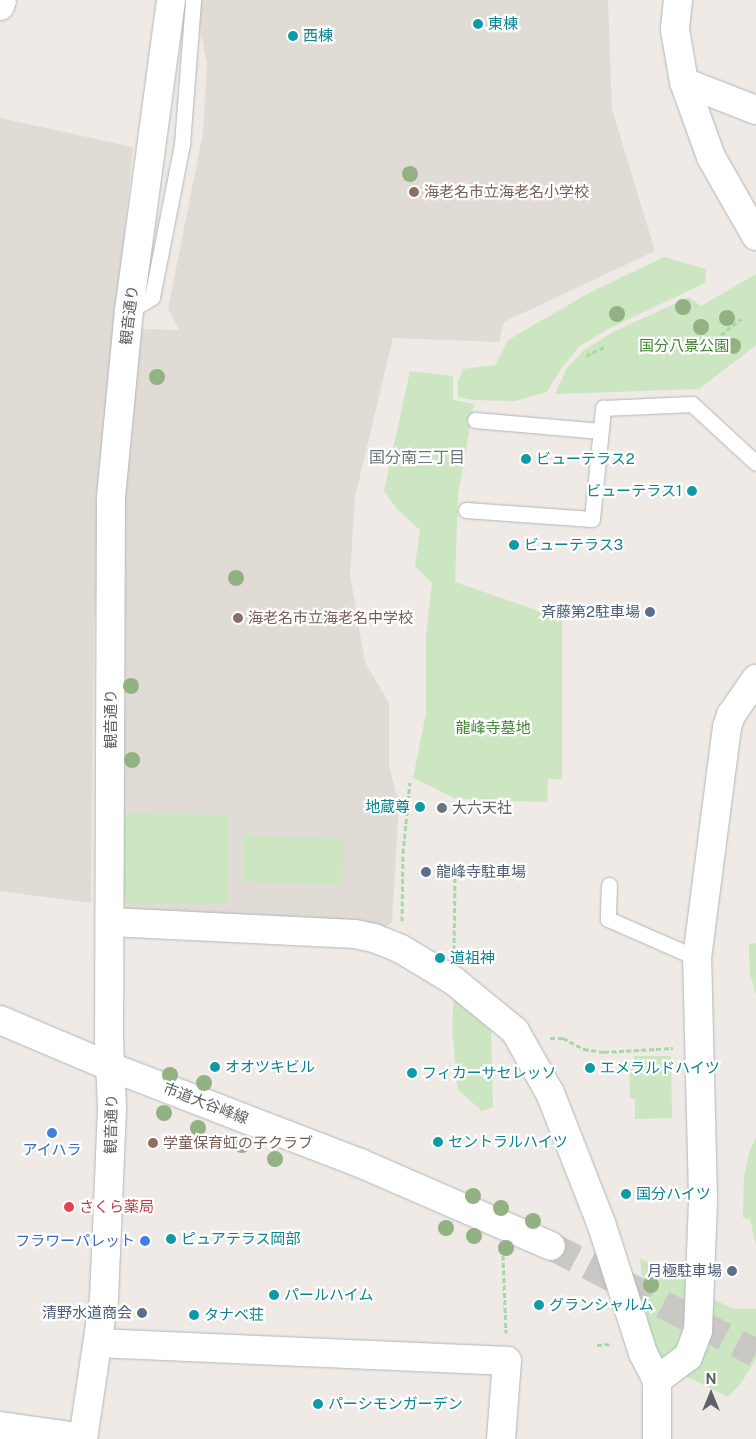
<!DOCTYPE html>
<html>
<head>
<meta charset="utf-8">
<style>
	body { margin:0 }
	#map { position:relative; width:756px; height:1439px; overflow:hidden; background:#efeae5; font-family:"Public Sans","Noto Sans JP",sans-serif }
	div>[style] { position:absolute }
	[style*='--x'] { left:calc(var(--x)*1px); top:calc(var(--y)*1px); width:calc(var(--w)*1px); rotate:calc(var(--a)*1deg) }
	.education>* { inset:0; background:#e1dbd6 }
	.green>* { inset:0; background:#cbe6c1 }
	.secondary-tunnel>* { height:28px; margin-top:-14px; transform-origin:0; background:repeating-linear-gradient(90deg,#cac8c5 0 28px,transparent 0 42px) }
	.path>* { height:3px; margin-top:-1.5px; transform-origin:0; background:repeating-linear-gradient(90deg,#a4d8a5 0 5px,transparent 0 7.5px) }
	.roads { filter:drop-shadow(0 0 1px #b2b7b9) drop-shadow(0 0 1px #b2b7b9) }
	.lane>* { height:15px; margin:-7.5px; padding:0 7.5px; transform-origin:7.5px; border-radius:7.5px; background:#fff }
	.street>* { height:28px; margin:-14px; padding:0 14px; transform-origin:14px; border-radius:14px; background:#fff }
	.secondary>* { height:28px; margin:-14px; padding:0 14px; transform-origin:14px; border-radius:14px; background:#fff }
	.trees>* { width:16px; height:16px; margin:-8px; border-radius:50%; background:#92b284 }
	.dots>* { width:14px; height:14px; translate:-50% -50%; box-sizing:border-box; border:2px solid #fff; border-radius:50% }
	span { translate:-50% -50%; white-space:nowrap; text-align:center; line-height:1.15; -webkit-text-stroke:4.5px #fff; paint-order:stroke }
	.culture-label { font-size:15px; color:#0d838f }
	.left { translate:0 -50%; text-align:left }
	.right { translate:-100% -50%; text-align:right }
	.education-label { font-size:15px; color:#785e54 }
	.street-label { font-size:15px; color:#5c6265 }
	.park-label { font-size:15px; color:#458435 }
	.service-label { font-size:15px; color:#4e5e75 }
	.worship-label { font-size:15px; color:#5b616d }
	.shop-label { font-size:15px; color:#366cbe }
	.health-label { font-size:15px; color:#be3a42 }
	.neighbourhood-label { font-size:16px; color:#6d7577 }
	.north { position:absolute; left:686px; top:1369px; width:50px; height:50px; -webkit-text-stroke:4px #fff; paint-order:stroke; rotate:0deg; font-size:14px; font-weight:700; line-height:20px; text-align:center; color:#5c6265 }
	.north::after { content:''; display:block; margin:auto; width:18px; height:22px; background:#5c6265; clip-path:polygon(50% 0,100% 100%,50% 72%,0 100%) }
</style>
</head>
<body>
<div id="map">
	<div class="education">
		<i style="clip-path:polygon(194px 0,608px 0,612px 109px,655px 251px,504px 322px,499px 342px,393px 338px,355px 497px,350px 575px,365px 662px,389px 703px,389px 766px,399px 804px,392px 922px,385px 927px,115px 914px,120px 502px,140px 329px,179px 330px,168px 309px,203px 133px,207px 63px)"></i>
		<i style="clip-path:polygon(0 118px,133px 147px,118px 301px,94px 628px,91px 903px,0 891px)"></i>
	</div>
	<div class="green">
		<i style="clip-path:polygon(664px 257px,706px 269px,705px 283px,610px 328px,580px 346px,562px 367px,547px 392px,515px 401px,473px 400px,458px 397px,458px 382px,463px 369px,495px 365px,508px 340px,589px 293px)"></i>
		<i style="clip-path:polygon(756px 274px,756px 345px,699px 389px,555px 394px,567px 368px,584px 350px,613px 332px,689px 297px,701px 306px)"></i>
		<i style="clip-path:polygon(410px 371px,453px 376px,453px 400px,474px 404px,458px 495px,455px 582px,562px 619px,562px 779px,548px 779px,547px 802px,457px 799px,413px 778px,426px 713px,426px 638px,432px 583px,415px 566px,420px 530px,397px 509px,384px 491px)"></i>
		<i style="clip-path:polygon(124px 813px,229px 815px,228px 904px,123px 903px)"></i>
		<i style="clip-path:polygon(244px 836px,343px 838px,342px 885px,243px 882px)"></i>
		<i style="clip-path:polygon(756px 943px,756px 994px,750px 974px,749px 951px,749px 944px)"></i>
		<i style="clip-path:polygon(454px 990px,491px 1023px,493px 1107px,482px 1111px,458px 1090px,452px 1028px)"></i>
		<i style="clip-path:polygon(634px 1056px,671px 1056px,672px 1118px,635px 1119px,635px 1099px,630px 1098px,629px 1063px,634px 1062px)"></i>
		<i style="clip-path:polygon(756px 1137px,756px 1245px,750px 1219px,743px 1218px,744px 1176px,750px 1150px)"></i>
		<i style="clip-path:polygon(640px 1258px,689px 1282px,685px 1338px,674px 1352px,663px 1360px,655px 1349px,648px 1328px)"></i>
		<i style="clip-path:polygon(708px 1297px,734px 1309px,756px 1309px,756px 1359px,741px 1383px,728px 1397px,681px 1374px)"></i>
	</div>
	<div class="secondary-tunnel">
		<i style="--x:551;--y:1246;--w:231;--a:27.6"></i>
	</div>
	<div class="path">
		<i style="--x:721;--y:335;--w:26;--a:-39"></i>
		<i style="--x:586;--y:356;--w:20;--a:-27"></i>
		<i style="--x:402;--y:921;--w:68;--a:-89.2"></i>
		<i style="--x:403;--y:853;--w:71;--a:-84.4"></i>
		<i style="--x:454;--y:950;--w:76;--a:-89.2"></i>
		<i style="--x:550;--y:1038;--w:13;--a:0"></i>
		<i style="--x:563;--y:1038;--w:24;--a:28"></i>
		<i style="--x:584;--y:1049;--w:20;--a:9"></i>
		<i style="--x:604;--y:1052;--w:69;--a:-3.3"></i>
		<i style="--x:503;--y:1255;--w:78;--a:87.8"></i>
		<i style="--x:597;--y:1345;--w:15;--a:-4"></i>
	</div>
	<div class="roads">
		<div class="lane">
			<i style="--x:129;--y:311;--w:27;--a:-31"></i>
			<i style="--x:152;--y:297;--w:156;--a:-78.9"></i>
			<i style="--x:182;--y:144;--w:144;--a:-85.6"></i>
			<i style="--x:475;--y:420;--w:126;--a:5"></i>
			<i style="--x:466;--y:510;--w:126;--a:4.1"></i>
			<i style="--x:592;--y:519;--w:112;--a:-84.3"></i>
			<i style="--x:603;--y:408;--w:89;--a:-2.6"></i>
			<i style="--x:692;--y:404;--w:87;--a:42.7"></i>
			<i style="--x:609;--y:885;--w:34;--a:92"></i>
			<i style="--x:608;--y:919;--w:97;--a:23.7"></i>
		</div>
		<div class="street">
			<i style="--x:678;--y:0;--w:30;--a:96"></i>
			<i style="--x:675;--y:30;--w:53;--a:80.2"></i>
			<i style="--x:684;--y:82;--w:80;--a:70.2"></i>
			<i style="--x:711;--y:157;--w:91;--a:60.3"></i>
			<i style="--x:0;--y:6;--w:6;--a:-72"></i>
			<i style="--x:684;--y:82;--w:77;--a:21.3"></i>
			<i style="--x:111;--y:922;--w:244;--a:2.8"></i>
			<i style="--x:355;--y:934;--w:19;--a:12"></i>
			<i style="--x:374;--y:938;--w:29;--a:22"></i>
			<i style="--x:401;--y:949;--w:62;--a:31.1"></i>
			<i style="--x:454;--y:981;--w:79;--a:39.3"></i>
			<i style="--x:515;--y:1031;--w:71;--a:60.6"></i>
			<i style="--x:550;--y:1093;--w:140;--a:68.6"></i>
			<i style="--x:601;--y:1223;--w:137;--a:72.1"></i>
			<i style="--x:643;--y:1353;--w:30;--a:63"></i>
			<i style="--x:657;--y:1380;--w:59;--a:90"></i>
			<i style="--x:99;--y:1343;--w:408;--a:2.5"></i>
			<i style="--x:507;--y:1361;--w:78;--a:94.4"></i>
			<i style="--x:657;--y:1380;--w:39;--a:-37"></i>
			<i style="--x:688;--y:1357;--w:28;--a:-69"></i>
			<i style="--x:698;--y:1331;--w:133;--a:-87.8"></i>
			<i style="--x:703;--y:1198;--w:240;--a:-91.4"></i>
			<i style="--x:697;--y:958;--w:233;--a:-82.6"></i>
			<i style="--x:727;--y:727;--w:13;--a:-72"></i>
			<i style="--x:731;--y:715;--w:44;--a:-55.2"></i>
			<i style="--x:0;--y:1426;--w:84;--a:8.2"></i>
		</div>
		<div class="secondary">
			<i style="--x:0;--y:1020;--w:121;--a:22.9"></i>
			<i style="--x:111;--y:1067;--w:267;--a:21.1"></i>
			<i style="--x:360;--y:1163;--w:208;--a:23.5"></i>
			<i style="--x:83;--y:1439;--w:142;--a:-81.5"></i>
			<i style="--x:104;--y:1299;--w:191;--a:-87.6"></i>
			<i style="--x:112;--y:1108;--w:69;--a:-92.5"></i>
			<i style="--x:109;--y:1039;--w:542;--a:-89.79"></i>
			<i style="--x:111;--y:497;--w:187;--a:-84.5"></i>
			<i style="--x:129;--y:311;--w:314;--a:-82.3"></i>
		</div>
	</div>
	<div class="trees">
		<i style="left:410px;top:174px"></i>
		<i style="left:683px;top:307px"></i>
		<i style="left:617px;top:314px"></i>
		<i style="left:727px;top:318px"></i>
		<i style="left:701px;top:327px"></i>
		<i style="left:733px;top:346px"></i>
		<i style="left:157px;top:377px"></i>
		<i style="left:236px;top:578px"></i>
		<i style="left:131px;top:686px"></i>
		<i style="left:132px;top:760px"></i>
		<i style="left:170px;top:1075px"></i>
		<i style="left:204px;top:1083px"></i>
		<i style="left:164px;top:1113px"></i>
		<i style="left:198px;top:1128px"></i>
		<i style="left:242px;top:1145px"></i>
		<i style="left:275px;top:1159px"></i>
		<i style="left:473px;top:1196px"></i>
		<i style="left:501px;top:1208px"></i>
		<i style="left:533px;top:1221px"></i>
		<i style="left:446px;top:1228px"></i>
		<i style="left:474px;top:1236px"></i>
		<i style="left:506px;top:1248px"></i>
		<i style="left:651px;top:1285px"></i>
	</div>
	<div class="dots">
		<i style="left:478px;top:24px;background:#0f9aa8"></i>
		<i style="left:293px;top:36px;background:#0f9aa8"></i>
		<i style="left:414px;top:192px;background:#8d6e63"></i>
		<i style="left:526px;top:459px;background:#0f9aa8"></i>
		<i style="left:692px;top:491px;background:#0f9aa8"></i>
		<i style="left:514px;top:545px;background:#0f9aa8"></i>
		<i style="left:650px;top:612px;background:#5c6f8a"></i>
		<i style="left:238px;top:618px;background:#8d6e63"></i>
		<i style="left:420px;top:807px;background:#0f9aa8"></i>
		<i style="left:442px;top:808px;background:#6b7280"></i>
		<i style="left:426px;top:872px;background:#5c6f8a"></i>
		<i style="left:440px;top:958px;background:#0f9aa8"></i>
		<i style="left:215px;top:1067px;background:#0f9aa8"></i>
		<i style="left:590px;top:1068px;background:#0f9aa8"></i>
		<i style="left:412px;top:1073px;background:#0f9aa8"></i>
		<i style="left:52px;top:1133px;background:#3f7fe0"></i>
		<i style="left:438px;top:1142px;background:#0f9aa8"></i>
		<i style="left:153px;top:1143px;background:#8d6e63"></i>
		<i style="left:626px;top:1194px;background:#0f9aa8"></i>
		<i style="left:69px;top:1207px;background:#e0444e"></i>
		<i style="left:171px;top:1239px;background:#0f9aa8"></i>
		<i style="left:145px;top:1241px;background:#3f7fe0"></i>
		<i style="left:732px;top:1271px;background:#5c6f8a"></i>
		<i style="left:274px;top:1295px;background:#0f9aa8"></i>
		<i style="left:539px;top:1305px;background:#0f9aa8"></i>
		<i style="left:142px;top:1313px;background:#5c6f8a"></i>
		<i style="left:194px;top:1315px;background:#0f9aa8"></i>
		<i style="left:318px;top:1404px;background:#0f9aa8"></i>
	</div>
	<div class="culture-label">
		<span class="left" style="left:488px;top:24px">東棟</span>
		<span class="left" style="left:303px;top:36px">西棟</span>
		<span class="left" style="left:536px;top:459px">ビューテラス2</span>
		<span class="right" style="left:682px;top:491px">ビューテラス1</span>
		<span class="left" style="left:524px;top:545px">ビューテラス3</span>
		<span class="right" style="left:410px;top:807px">地蔵尊</span>
		<span class="left" style="left:450px;top:958px">道祖神</span>
		<span class="left" style="left:225px;top:1067px">オオツキビル</span>
		<span class="left" style="left:600px;top:1068px">エメラルドハイツ</span>
		<span class="left" style="left:422px;top:1073px">フィカーサセレッソ</span>
		<span class="left" style="left:448px;top:1142px">セントラルハイツ</span>
		<span class="left" style="left:636px;top:1194px">国分ハイツ</span>
		<span class="left" style="left:181px;top:1239px">ピュアテラス岡部</span>
		<span class="left" style="left:284px;top:1295px">パールハイム</span>
		<span class="left" style="left:549px;top:1305px">グランシャルム</span>
		<span class="left" style="left:204px;top:1315px">タナベ荘</span>
		<span class="left" style="left:328px;top:1404px">パーシモンガーデン</span>
	</div>
	<div class="education-label">
		<span class="left" style="left:424px;top:192px">海老名市立海老名小学校</span>
		<span class="left" style="left:248px;top:618px">海老名市立海老名中学校</span>
		<span class="left" style="left:163px;top:1143px">学童保育虹の子クラブ</span>
	</div>
	<div class="street-label">
		<span style="left:129px;top:315px;rotate:-83deg">観音通り</span>
		<span style="left:111px;top:719px;rotate:-90deg">観音通り</span>
		<span style="left:206px;top:1103px;rotate:21deg">市道大谷峰線</span>
		<span style="left:111px;top:1124px;rotate:-89deg">観音通り</span>
	</div>
	<div class="park-label">
		<span style="left:684px;top:346px">国分八景公園</span>
		<span style="left:493px;top:728px">龍峰寺墓地</span>
	</div>
	<div class="service-label">
		<span class="right" style="left:640px;top:612px">斉藤第2駐車場</span>
		<span class="left" style="left:436px;top:872px">龍峰寺駐車場</span>
		<span class="right" style="left:722px;top:1271px">月極駐車場</span>
		<span class="right" style="left:132px;top:1313px">清野水道商会</span>
	</div>
	<div class="worship-label">
		<span class="left" style="left:452px;top:808px">大六天社</span>
	</div>
	<div class="shop-label">
		<span style="left:52px;top:1150px">アイハラ</span>
		<span class="right" style="left:135px;top:1241px">フラワーパレット</span>
	</div>
	<div class="health-label">
		<span class="left" style="left:79px;top:1207px">さくら薬局</span>
	</div>
	<div class="neighbourhood-label">
		<span style="left:417px;top:458px">国分南三丁目</span>
	</div>
	<div class="north">N</div>
</div>
</body>
</html>
